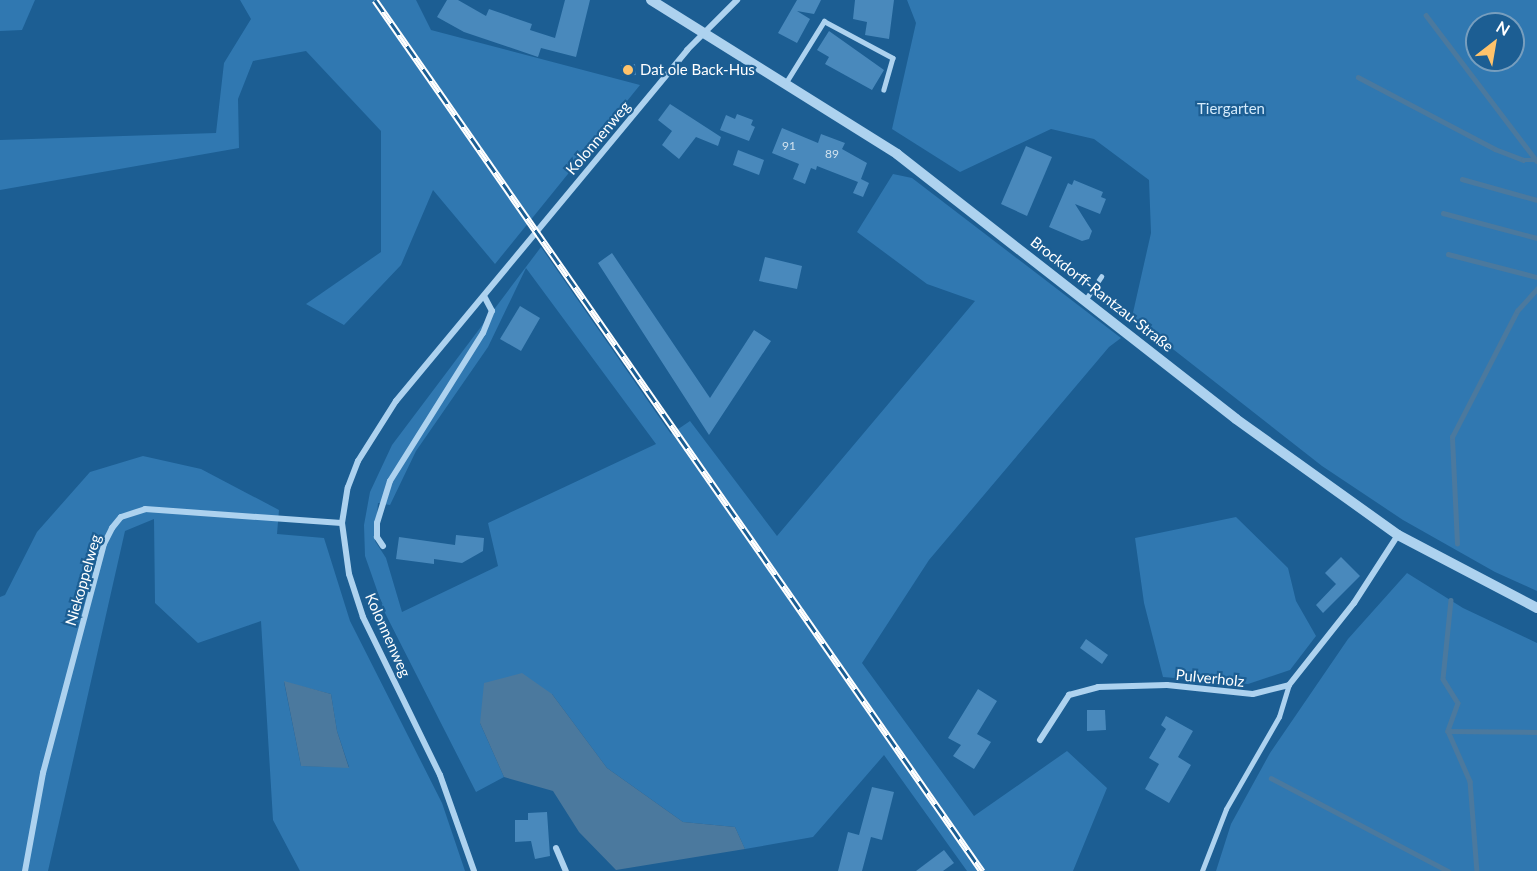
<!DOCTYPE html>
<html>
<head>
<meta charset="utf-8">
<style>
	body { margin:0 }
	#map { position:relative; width:1537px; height:871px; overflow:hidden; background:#1c5e93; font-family:Lato,sans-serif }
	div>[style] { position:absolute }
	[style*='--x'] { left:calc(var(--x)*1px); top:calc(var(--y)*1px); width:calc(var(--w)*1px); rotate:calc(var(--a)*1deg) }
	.green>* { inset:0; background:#3078b1 }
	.water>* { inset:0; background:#4b799e }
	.stream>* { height:4.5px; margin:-2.25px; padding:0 2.25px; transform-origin:2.25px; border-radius:2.25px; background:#4b799e }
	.building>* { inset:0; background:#4989bc }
	.service>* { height:4.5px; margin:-2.25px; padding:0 2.25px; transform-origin:2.25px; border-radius:2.25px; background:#add2ef }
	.minor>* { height:6px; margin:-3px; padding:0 3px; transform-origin:3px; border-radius:3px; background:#add2ef }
	.tertiary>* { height:10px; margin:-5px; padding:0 5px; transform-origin:5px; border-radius:5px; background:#add2ef }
	.rail>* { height:7px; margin-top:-3.5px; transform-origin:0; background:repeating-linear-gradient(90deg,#1c5e93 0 14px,#fff 0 28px); box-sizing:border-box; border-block:2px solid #fff }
	.dots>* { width:16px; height:16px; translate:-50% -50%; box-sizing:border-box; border:3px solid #1c5e93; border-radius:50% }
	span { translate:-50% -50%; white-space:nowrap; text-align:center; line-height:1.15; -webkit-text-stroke:4.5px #1c5e93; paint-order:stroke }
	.number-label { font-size:12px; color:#d2e2ee }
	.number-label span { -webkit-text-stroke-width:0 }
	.poi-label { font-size:15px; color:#fff }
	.left { translate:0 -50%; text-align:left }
	.park-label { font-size:15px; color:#d4eafb }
	.street-label { font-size:15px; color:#fff }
	.north { position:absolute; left:1465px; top:12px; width:60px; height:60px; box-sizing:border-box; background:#1c5e93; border:2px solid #779ebe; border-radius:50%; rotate:31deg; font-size:16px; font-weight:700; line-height:24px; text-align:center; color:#fff }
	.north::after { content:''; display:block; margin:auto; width:21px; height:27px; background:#ffc36b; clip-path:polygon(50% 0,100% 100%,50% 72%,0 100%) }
</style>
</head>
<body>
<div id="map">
	<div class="green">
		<i style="clip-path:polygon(0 0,35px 0,22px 30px,0 31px)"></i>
		<i style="clip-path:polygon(240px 0,416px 0,431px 30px,640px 85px,495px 264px,433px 190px,401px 265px,344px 325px,306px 304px,381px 252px,381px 131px,306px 51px,253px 61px,238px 99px,239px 148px,0 190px,0 140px,216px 133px,224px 63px,251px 19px)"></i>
		<i style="clip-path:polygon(evenodd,907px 0,1537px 0,1537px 591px,1495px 572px,1403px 520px,1322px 466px,1132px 317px,1151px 233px,1149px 180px,1094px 139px,1051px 129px,960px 172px,892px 129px,916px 23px,907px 0,1477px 24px,1513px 24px,1513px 60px,1477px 60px,1477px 24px)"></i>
		<i style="clip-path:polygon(evenodd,893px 174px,912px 178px,1121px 338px,1109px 347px,929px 560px,862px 663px,974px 816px,1067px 751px,1107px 788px,1073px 871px,967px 871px,884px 755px,813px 837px,745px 849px,735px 827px,683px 822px,607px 768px,552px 694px,480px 723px,504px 777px,476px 792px,385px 613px,365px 556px,364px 525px,370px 492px,392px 445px,541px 247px,671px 434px,690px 421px,777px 536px,975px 301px,927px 284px,857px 232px,893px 174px,526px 268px,656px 444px,488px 523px,498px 566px,402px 612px,386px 558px,375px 541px,378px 503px,390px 505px,416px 451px,488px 347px,526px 268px)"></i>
		<i style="clip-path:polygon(evenodd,143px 456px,201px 469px,279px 510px,277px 534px,324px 538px,350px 621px,442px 803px,465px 871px,300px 871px,273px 820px,261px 621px,198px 643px,155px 603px,154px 519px,125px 531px,48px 871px,0 871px,0 597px,5px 595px,37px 532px,90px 472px,143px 456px,284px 682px,331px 694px,337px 731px,349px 767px,301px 766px,284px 682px)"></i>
		<i style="clip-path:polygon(1236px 517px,1288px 568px,1296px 601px,1316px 636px,1290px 670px,1248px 684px,1163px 677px,1144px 603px,1135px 538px)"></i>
		<i style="clip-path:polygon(1407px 573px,1463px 608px,1537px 643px,1537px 871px,1216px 871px,1231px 824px,1270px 753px,1348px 639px)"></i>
	</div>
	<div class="water">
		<i style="clip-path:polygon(522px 673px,552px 694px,607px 768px,683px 822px,735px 827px,745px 849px,616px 870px,579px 832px,553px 791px,504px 777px,480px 723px,484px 683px)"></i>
		<i style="clip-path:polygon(284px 681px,331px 694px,337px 731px,349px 768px,301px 766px)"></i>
	</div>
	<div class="stream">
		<i style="--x:1426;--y:15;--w:183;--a:52.8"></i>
		<i style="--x:1358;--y:77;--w:155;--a:27.7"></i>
		<i style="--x:1495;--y:149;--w:30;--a:21"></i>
		<i style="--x:1523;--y:160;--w:13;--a:0"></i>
		<i style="--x:1462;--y:179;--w:78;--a:15.6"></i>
		<i style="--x:1443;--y:213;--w:97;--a:14.9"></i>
		<i style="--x:1448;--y:254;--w:92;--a:14.5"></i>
		<i style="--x:1457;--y:544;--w:107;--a:-92.7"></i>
		<i style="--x:1452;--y:437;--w:142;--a:-62.7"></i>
		<i style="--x:1517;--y:311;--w:30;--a:-48"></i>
		<i style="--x:1451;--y:600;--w:79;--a:95.8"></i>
		<i style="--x:1443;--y:679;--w:28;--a:58"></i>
		<i style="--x:1458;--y:703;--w:30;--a:110"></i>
		<i style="--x:1448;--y:731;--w:55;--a:66.3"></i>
		<i style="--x:1470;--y:781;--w:90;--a:85.6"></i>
		<i style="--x:1448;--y:731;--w:89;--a:0.6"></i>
		<i style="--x:1271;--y:778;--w:200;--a:27.7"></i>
	</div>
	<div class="building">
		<i style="clip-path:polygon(447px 0,458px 0,486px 16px,489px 9px,532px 24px,530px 30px,555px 38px,565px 0,590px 0,576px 57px,541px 48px,538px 57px,464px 32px,437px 17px)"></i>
		<i style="clip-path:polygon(797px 0,821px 0,814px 14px,797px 11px,810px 19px,797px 43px,778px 33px)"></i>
		<i style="clip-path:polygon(855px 0,894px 0,889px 39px,865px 35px,867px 22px,853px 19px)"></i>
		<i style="clip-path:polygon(829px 31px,884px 70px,872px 90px,825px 64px,829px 57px,817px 50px)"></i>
		<i style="clip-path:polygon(635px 64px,636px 75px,622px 76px,621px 65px)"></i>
		<i style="clip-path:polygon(670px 104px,721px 137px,718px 146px,696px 137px,679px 159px,662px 145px,672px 131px,658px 120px)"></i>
		<i style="clip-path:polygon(737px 114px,753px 120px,751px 125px,755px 127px,749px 141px,720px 130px,726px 115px,735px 119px)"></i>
		<i style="clip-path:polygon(782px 128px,818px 143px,821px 134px,845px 143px,842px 149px,867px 163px,861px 179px,869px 183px,863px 197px,853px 193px,858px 182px,817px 166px,816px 170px,811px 168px,805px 184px,793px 179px,799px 164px,772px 153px)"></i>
		<i style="clip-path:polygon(1026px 146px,1052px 157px,1027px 216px,1001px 204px)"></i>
		<i style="clip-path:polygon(738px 150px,764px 160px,759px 175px,733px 165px)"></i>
		<i style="clip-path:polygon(1074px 180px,1103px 192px,1101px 197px,1106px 199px,1100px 214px,1075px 204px,1092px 231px,1089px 239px,1082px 241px,1049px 227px,1068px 183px,1072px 185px)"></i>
		<i style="clip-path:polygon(612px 253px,710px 398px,754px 330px,771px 341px,709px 435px,598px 263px)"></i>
		<i style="clip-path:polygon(765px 257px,802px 266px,797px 289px,759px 281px)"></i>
		<i style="clip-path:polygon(520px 306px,540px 318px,521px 351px,500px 339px)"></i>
		<i style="clip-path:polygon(456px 535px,484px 538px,483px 551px,462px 563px,434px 559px,434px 564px,396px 559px,399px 537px,455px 545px)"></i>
		<i style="clip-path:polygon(1341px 557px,1360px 576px,1323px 613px,1316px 605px,1336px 584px,1325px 573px)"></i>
		<i style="clip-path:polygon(1086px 639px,1108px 655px,1102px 664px,1080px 648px)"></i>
		<i style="clip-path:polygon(978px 689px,997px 701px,977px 734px,991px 742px,974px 769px,953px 756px,961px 745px,948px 738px)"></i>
		<i style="clip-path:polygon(1087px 710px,1105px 710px,1106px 730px,1087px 731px)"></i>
		<i style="clip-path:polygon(1166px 716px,1193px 731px,1178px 757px,1191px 765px,1169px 803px,1145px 789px,1159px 764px,1149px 758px,1166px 729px,1161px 725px)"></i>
		<i style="clip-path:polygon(872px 787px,894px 792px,882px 840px,871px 837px,862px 871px,838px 871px,848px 832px,859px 835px)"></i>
		<i style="clip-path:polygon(547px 812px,550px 856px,535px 859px,531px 841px,515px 842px,515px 820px,528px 820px,528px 813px)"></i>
		<i style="clip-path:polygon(944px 850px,954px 863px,943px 871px,916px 871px)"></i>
	</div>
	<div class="service">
		<i style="--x:785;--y:84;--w:74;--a:-58.2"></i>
		<i style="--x:824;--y:21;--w:78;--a:28.2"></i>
		<i style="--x:893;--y:58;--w:33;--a:106"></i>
		<i style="--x:1086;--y:299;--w:27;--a:-56"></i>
		<i style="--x:1202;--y:871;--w:66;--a:-68.8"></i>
		<i style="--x:1226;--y:809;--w:106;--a:-60.1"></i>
		<i style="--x:1279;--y:717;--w:34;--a:-73"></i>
	</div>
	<div class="minor">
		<i style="--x:383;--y:546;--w:11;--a:-124"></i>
		<i style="--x:377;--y:537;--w:14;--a:-90"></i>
		<i style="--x:377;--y:523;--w:44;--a:-72.8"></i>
		<i style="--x:390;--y:481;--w:175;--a:-57.9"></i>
		<i style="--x:483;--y:333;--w:24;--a:-68"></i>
		<i style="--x:492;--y:311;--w:17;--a:-118"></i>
		<i style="--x:1040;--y:740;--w:54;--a:-57.2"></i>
		<i style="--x:1069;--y:695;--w:30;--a:-15"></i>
		<i style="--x:1098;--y:687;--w:69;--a:-1.7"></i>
		<i style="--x:1167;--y:685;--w:86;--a:6"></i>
		<i style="--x:1253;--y:694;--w:37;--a:-14"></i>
		<i style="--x:1289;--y:685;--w:105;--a:-51.6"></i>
		<i style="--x:1354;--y:603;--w:81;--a:-57.1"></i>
		<i style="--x:556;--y:848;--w:25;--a:67"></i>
		<i style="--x:25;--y:871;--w:100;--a:-79.6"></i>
		<i style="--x:43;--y:773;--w:237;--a:-75.1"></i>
		<i style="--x:104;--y:544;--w:18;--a:-63"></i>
		<i style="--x:112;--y:528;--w:14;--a:-51"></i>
		<i style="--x:121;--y:517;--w:25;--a:-18"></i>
		<i style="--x:145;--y:509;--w:197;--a:4.1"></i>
		<i style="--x:474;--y:871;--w:102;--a:-109.5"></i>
		<i style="--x:440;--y:775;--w:176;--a:-116"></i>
		<i style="--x:363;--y:617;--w:45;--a:-108"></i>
		<i style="--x:349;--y:574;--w:51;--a:-97.8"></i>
		<i style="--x:342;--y:523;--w:36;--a:-81"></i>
		<i style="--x:348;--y:487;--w:28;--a:-69"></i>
		<i style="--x:358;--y:461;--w:71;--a:-57.7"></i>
		<i style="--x:396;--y:401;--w:456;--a:-50.3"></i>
		<i style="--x:687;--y:50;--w:71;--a:-45"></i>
	</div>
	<div class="tertiary">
		<i style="--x:651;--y:0;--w:290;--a:32"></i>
		<i style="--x:897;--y:154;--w:430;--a:38"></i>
		<i style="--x:1236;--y:419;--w:199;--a:35.6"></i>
		<i style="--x:1398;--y:535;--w:157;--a:27.7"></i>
	</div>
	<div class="rail">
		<i style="--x:375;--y:0;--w:1062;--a:55.13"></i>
	</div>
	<div class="dots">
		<i style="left:628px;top:70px;background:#ffc36b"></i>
	</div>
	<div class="number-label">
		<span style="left:789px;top:146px">91</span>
		<span style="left:832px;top:154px">89</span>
	</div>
	<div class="poi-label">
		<span class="left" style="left:640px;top:70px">Dat ole Back-Hus</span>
	</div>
	<div class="park-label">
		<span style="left:1231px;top:109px">Tiergarten</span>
	</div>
	<div class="street-label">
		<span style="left:598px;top:138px;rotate:-50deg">Kolonnenweg</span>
		<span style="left:1102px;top:294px;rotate:38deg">Brockdorff-Rantzau-Straße</span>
		<span style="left:83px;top:580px;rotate:-74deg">Niekoppelweg</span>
		<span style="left:388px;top:635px;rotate:66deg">Kolonnenweg</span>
		<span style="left:1210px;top:678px;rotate:6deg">Pulverholz</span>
	</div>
	<div class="north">N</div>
</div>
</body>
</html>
